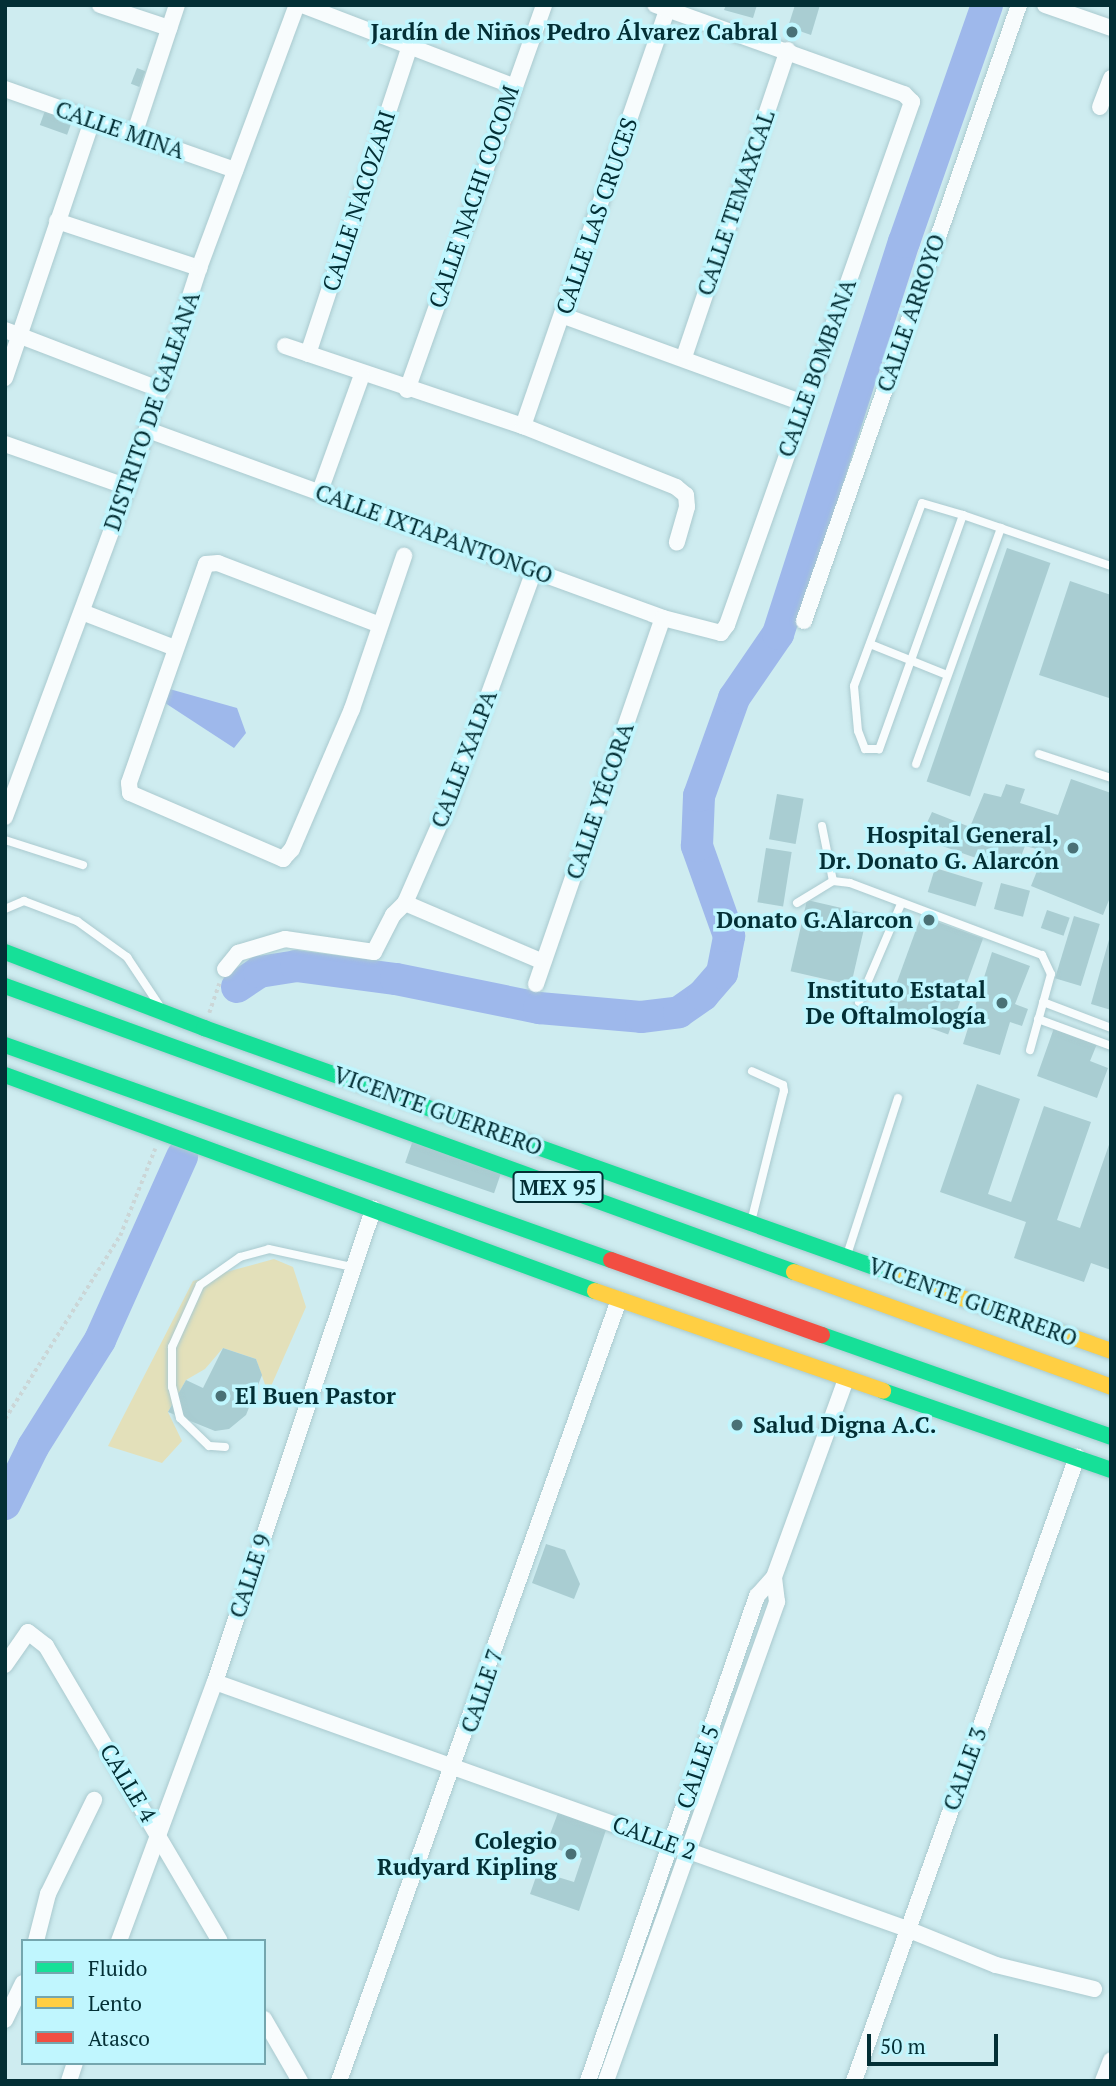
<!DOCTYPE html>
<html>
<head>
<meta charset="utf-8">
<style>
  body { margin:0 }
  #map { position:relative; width:1116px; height:2086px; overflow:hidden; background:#ceecf0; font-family:"PT Serif",serif }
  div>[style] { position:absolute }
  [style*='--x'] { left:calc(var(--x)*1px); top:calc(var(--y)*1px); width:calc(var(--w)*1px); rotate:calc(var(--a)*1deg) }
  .green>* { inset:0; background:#e3e0ba }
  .water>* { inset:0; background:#9eb8eb }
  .river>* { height:32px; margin:-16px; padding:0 16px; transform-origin:16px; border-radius:16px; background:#9eb8eb }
  .building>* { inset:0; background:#a9cdd2; transform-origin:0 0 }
  .path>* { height:3.5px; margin-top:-1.75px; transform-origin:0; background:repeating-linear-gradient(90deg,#cbd6d7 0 3.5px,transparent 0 7px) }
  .roads { filter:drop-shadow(0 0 2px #aacacf) drop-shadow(0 0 2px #aacacf) }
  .lane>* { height:8px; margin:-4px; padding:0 4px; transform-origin:4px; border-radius:4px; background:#f8fcfd }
  .street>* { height:16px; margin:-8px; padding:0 8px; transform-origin:8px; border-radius:8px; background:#f8fcfd }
  .fast>* { height:16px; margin:-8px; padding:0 8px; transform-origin:8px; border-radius:8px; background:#16e098 }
  .slow>* { height:16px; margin:-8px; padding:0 8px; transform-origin:8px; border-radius:8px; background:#ffcf43 }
  .jam>* { height:16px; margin:-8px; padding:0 8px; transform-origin:8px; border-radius:8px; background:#f24e42 }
  .dots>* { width:19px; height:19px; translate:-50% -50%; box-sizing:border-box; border:4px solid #c0f6fe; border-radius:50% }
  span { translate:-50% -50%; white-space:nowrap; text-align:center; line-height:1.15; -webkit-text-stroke:7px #c0f6fe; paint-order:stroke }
  .shield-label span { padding:2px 5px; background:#c0f6fe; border:2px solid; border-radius:5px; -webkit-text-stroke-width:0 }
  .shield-label { font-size:21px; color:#032f35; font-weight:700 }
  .poi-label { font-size:23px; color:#032f35; font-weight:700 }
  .right { translate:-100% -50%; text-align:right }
  .left { translate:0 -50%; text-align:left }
  .street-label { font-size:23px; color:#032f35 }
  .frame { position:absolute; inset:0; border:7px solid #032f35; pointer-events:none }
  .legend { position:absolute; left:21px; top:1939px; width:245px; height:126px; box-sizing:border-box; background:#c0f6fe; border:2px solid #74a6ae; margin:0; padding:9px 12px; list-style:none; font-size:21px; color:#032f35 }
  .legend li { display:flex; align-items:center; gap:14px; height:35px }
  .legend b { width:35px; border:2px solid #74a6ae }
  .scale { position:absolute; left:867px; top:2034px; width:131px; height:32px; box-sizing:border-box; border:4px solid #032f35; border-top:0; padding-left:9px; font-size:21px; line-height:24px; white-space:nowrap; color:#032f35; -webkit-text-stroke:5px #c0f6fe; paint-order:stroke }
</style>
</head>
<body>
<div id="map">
  <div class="green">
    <i style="clip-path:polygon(274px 1259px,293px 1267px,306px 1307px,268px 1393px,256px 1359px,223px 1348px,205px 1369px,186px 1380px,168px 1412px,182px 1441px,162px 1463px,108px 1446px,193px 1281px)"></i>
  </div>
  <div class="water">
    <i style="clip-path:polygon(166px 688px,237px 708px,246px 733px,234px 748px,159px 699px)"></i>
  </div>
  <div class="river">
    <i style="--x:237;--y:987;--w:27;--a:-34"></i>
    <i style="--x:259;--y:972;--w:37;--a:-9"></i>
    <i style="--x:296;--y:966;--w:101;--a:7.4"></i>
    <i style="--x:396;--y:979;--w:146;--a:11.5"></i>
    <i style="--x:539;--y:1008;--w:102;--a:5"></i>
    <i style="--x:641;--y:1017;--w:38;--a:-7"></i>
    <i style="--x:679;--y:1012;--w:29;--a:-35"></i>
    <i style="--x:703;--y:995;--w:29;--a:-49"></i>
    <i style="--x:722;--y:973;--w:38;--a:-79"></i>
    <i style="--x:729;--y:936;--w:96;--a:-109.6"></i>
    <i style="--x:697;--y:846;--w:50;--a:-87.7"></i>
    <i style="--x:699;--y:796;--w:104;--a:-70.3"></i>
    <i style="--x:734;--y:698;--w:78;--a:-55.5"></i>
    <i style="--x:778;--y:634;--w:412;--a:-72.2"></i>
    <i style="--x:904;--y:242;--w:251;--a:-70.7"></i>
    <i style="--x:5;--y:1504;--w:64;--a:-63.8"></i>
    <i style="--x:33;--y:1447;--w:126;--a:-57.9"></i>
    <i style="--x:100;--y:1340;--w:201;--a:-65.9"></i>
  </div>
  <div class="building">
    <i style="clip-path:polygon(726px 5px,757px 5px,753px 18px,724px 10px)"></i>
    <i style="clip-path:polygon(795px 5px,820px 5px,811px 35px,788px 27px)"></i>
    <i style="left:137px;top:68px;width:9px;height:17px;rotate:21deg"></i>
    <i style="left:46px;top:108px;width:29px;height:18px;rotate:20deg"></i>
    <i style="left:1007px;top:548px;width:46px;height:247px;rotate:19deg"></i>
    <i style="clip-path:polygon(1070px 581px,1111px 595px,1109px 698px,1039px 675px)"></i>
    <i style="clip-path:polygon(1071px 779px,1111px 793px,1111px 895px,1103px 915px,1031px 886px,1045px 851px,1025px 846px,1015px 872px,920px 838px,932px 812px,970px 827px,984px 793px,1001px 797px,1006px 784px,1025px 789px,1020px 803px,1058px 815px)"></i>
    <i style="left:777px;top:794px;width:27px;height:46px;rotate:10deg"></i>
    <i style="left:766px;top:848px;width:26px;height:55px;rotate:9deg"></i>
    <i style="left:935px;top:868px;width:50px;height:25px;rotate:17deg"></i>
    <i style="left:1001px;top:883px;width:30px;height:27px;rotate:15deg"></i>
    <i style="left:807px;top:900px;width:62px;height:73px;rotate:13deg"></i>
    <i style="left:1047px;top:910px;width:24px;height:19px;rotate:19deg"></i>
    <i style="left:921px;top:916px;width:66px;height:102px;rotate:20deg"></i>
    <i style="left:1074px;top:916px;width:27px;height:65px;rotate:17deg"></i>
    <i style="clip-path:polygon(1110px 936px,1111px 936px,1111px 1010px,1091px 1004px)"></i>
    <i style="clip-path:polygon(992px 952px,1030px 966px,1015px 1004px,1028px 1009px,1022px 1026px,1010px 1022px,1000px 1055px,963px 1044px)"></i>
    <i style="clip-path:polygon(1054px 1028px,1097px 1044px,1090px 1061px,1108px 1068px,1097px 1098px,1037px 1076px)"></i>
    <i style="clip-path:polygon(977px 1084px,1020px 1099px,988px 1194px,1011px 1202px,1044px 1106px,1091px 1122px,1057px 1220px,1080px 1228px,1111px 1139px,1111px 1270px,1091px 1263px,1084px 1282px,1014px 1258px,1026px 1222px,940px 1192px)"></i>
    <i style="left:413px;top:1140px;width:94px;height:24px;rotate:19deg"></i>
    <i style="clip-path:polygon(223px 1348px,256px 1359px,262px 1375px,246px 1415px,229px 1429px,215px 1431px,168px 1412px,186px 1380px,203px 1388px)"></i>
    <i style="clip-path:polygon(546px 1544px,565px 1550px,580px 1584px,574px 1599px,532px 1583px)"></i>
    <i style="clip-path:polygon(559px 1810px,607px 1827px,579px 1911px,530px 1894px,538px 1871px,574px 1882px,582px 1858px,546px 1845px)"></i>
  </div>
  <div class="path">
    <i style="--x:209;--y:1013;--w:31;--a:-71"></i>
    <i style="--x:5;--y:1419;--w:216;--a:-57.9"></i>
    <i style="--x:120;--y:1236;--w:94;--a:-68.1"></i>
  </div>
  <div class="roads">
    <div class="lane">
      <i style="--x:963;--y:515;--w:249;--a:109.7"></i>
      <i style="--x:879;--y:749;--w:14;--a:180"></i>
      <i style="--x:865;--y:749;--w:19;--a:-111"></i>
      <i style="--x:858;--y:731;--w:45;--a:-95.1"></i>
      <i style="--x:854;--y:686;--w:195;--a:-69.6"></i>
      <i style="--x:922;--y:503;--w:43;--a:16.3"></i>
      <i style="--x:963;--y:515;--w:157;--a:19"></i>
      <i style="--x:870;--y:644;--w:83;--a:21.9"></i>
      <i style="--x:1039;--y:754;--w:76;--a:18.4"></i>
      <i style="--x:916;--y:764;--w:251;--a:-70.2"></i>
      <i style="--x:822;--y:826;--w:56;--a:78.7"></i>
      <i style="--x:5;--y:840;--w:82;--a:17.8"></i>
      <i style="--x:797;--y:903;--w:42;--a:-31.4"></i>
      <i style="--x:833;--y:881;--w:17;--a:7"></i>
      <i style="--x:850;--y:883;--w:205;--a:20.6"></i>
      <i style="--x:1042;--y:955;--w:21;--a:65"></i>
      <i style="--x:1051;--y:974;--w:79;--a:105.4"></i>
      <i style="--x:5;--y:909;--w:21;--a:-23"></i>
      <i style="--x:24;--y:901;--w:57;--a:20.7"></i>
      <i style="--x:77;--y:921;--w:62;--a:35.8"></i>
      <i style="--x:127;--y:957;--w:58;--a:56.3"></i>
      <i style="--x:859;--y:1002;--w:107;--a:-66.8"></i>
      <i style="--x:1043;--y:1002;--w:73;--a:20.9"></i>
      <i style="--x:1038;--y:1019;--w:78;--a:20.3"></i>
      <i style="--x:751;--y:1222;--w:135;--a:-75.9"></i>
      <i style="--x:784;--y:1091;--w:6;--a:-99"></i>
      <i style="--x:783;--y:1085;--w:34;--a:-156"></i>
      <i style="--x:847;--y:1255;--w:165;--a:-72"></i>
      <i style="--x:225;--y:1447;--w:16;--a:-176"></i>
      <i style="--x:209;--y:1446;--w:40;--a:-136"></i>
      <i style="--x:180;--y:1418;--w:32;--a:-104"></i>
      <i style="--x:172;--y:1387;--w:40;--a:-90"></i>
      <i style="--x:172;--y:1347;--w:68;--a:-65.7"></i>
      <i style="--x:200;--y:1285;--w:49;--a:-35"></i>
      <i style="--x:240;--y:1257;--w:30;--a:-15"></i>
      <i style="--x:269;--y:1249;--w:85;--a:12.2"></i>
    </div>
    <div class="street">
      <i style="--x:100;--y:5;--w:73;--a:18.4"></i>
      <i style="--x:302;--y:5;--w:226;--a:21"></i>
      <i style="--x:1045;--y:5;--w:70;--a:19.2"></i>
      <i style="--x:5;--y:89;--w:244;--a:19.4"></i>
      <i style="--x:1100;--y:107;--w:31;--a:-69"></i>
      <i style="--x:134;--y:135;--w:137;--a:-71.7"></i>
      <i style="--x:57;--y:221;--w:150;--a:18.3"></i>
      <i style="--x:564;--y:316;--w:254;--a:20"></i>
      <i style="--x:5;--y:330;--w:167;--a:21"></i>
      <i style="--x:285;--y:346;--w:251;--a:18.6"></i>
      <i style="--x:523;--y:426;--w:165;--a:21.7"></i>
      <i style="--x:676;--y:487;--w:13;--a:39"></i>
      <i style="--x:686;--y:495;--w:12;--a:85"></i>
      <i style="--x:687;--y:507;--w:37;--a:106"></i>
      <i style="--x:308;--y:354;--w:321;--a:-71.7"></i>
      <i style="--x:684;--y:357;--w:324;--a:-71.3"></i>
      <i style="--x:5;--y:378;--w:271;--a:-71.3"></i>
      <i style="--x:407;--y:390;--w:409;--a:-70.4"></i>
      <i style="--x:523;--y:426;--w:446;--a:-70.9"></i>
      <i style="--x:148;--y:430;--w:548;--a:20.05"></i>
      <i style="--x:663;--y:618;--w:60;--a:14.5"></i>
      <i style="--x:721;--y:633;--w:10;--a:-53"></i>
      <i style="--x:727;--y:625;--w:555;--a:-70.52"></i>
      <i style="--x:912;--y:102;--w:11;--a:-135"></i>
      <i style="--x:904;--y:94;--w:264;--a:-160.3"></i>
      <i style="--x:5;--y:444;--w:130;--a:19.3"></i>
      <i style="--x:320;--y:491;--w:123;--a:-70.1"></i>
      <i style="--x:82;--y:612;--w:100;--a:21.2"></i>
      <i style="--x:804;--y:621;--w:652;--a:-70.76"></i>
      <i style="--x:380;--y:625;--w:173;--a:-159.1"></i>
      <i style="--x:218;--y:563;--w:12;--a:175"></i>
      <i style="--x:206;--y:564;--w:232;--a:109.4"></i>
      <i style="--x:129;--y:783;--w:10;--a:84"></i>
      <i style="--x:130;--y:793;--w:167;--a:23.3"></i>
      <i style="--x:283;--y:859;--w:13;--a:-48"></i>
      <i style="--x:292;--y:849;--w:152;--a:-66.8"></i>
      <i style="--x:352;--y:709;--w:162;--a:-71.2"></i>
      <i style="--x:5;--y:817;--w:352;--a:-69.6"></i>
      <i style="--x:128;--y:487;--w:230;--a:-72"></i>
      <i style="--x:199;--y:268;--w:281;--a:-69.6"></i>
      <i style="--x:405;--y:903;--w:150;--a:23.1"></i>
      <i style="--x:225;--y:969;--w:21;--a:-51"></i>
      <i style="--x:238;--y:953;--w:49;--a:-16.6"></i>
      <i style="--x:285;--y:939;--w:90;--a:8.3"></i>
      <i style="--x:374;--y:952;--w:42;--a:-62.8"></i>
      <i style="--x:393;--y:915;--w:17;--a:-45"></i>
      <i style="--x:405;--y:903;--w:109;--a:-66.3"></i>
      <i style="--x:449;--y:803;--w:247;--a:-69.9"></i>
      <i style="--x:536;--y:984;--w:387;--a:-70.9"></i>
      <i style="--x:5;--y:1665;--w:40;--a:-55.1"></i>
      <i style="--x:28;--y:1632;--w:23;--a:38"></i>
      <i style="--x:46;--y:1646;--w:342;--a:59.5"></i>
      <i style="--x:215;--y:1682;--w:735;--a:19.64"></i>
      <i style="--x:907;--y:1929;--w:96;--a:22"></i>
      <i style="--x:996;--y:1965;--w:101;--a:13.8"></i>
      <i style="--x:36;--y:1941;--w:49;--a:-75.7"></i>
      <i style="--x:48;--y:1894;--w:105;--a:-63.9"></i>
      <i style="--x:119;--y:1941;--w:276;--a:-69.7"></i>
      <i style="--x:215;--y:1682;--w:499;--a:-71.5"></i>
      <i style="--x:264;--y:2019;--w:72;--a:59.9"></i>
      <i style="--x:5;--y:2020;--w:41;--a:-64.1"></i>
      <i style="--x:69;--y:2081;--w:19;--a:-72"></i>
      <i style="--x:339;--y:2081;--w:830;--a:-70.28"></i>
      <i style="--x:588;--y:2081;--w:514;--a:-70.79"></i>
      <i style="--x:757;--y:1596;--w:25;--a:-48"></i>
      <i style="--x:774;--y:1577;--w:211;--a:-70"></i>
      <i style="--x:606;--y:2081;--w:509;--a:-70.35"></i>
      <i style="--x:777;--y:1602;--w:25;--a:-97"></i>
      <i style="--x:854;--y:2081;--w:663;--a:-70.33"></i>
      <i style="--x:1103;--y:2081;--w:22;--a:-69"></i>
    </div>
    <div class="fast">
      <i style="--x:5;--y:952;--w:213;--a:20.9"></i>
      <i style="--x:204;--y:1028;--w:729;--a:19.63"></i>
      <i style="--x:5;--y:986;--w:839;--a:19.92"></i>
      <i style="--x:5;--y:1045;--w:643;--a:19.53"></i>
      <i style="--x:5;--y:1075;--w:628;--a:20.11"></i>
      <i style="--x:822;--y:1335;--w:306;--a:19.4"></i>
      <i style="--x:883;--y:1391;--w:241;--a:19.1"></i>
    </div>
    <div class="slow">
      <i style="--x:794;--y:1272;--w:337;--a:19.9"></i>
      <i style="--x:891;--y:1273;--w:233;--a:19.5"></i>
      <i style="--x:595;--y:1291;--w:305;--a:19.1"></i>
    </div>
    <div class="jam">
      <i style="--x:611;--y:1260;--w:224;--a:19.6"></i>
    </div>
  </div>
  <div class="dots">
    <i style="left:792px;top:32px;background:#4a7176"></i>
    <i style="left:1073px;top:848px;background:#4a7176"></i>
    <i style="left:929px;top:920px;background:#4a7176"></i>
    <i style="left:1002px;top:1003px;background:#4a7176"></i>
    <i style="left:221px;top:1396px;background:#4a7176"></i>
    <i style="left:737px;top:1425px;background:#4a7176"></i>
    <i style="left:571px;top:1854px;background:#4a7176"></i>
  </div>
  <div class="shield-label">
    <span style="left:558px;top:1187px">MEX 95</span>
  </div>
  <div class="poi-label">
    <span class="right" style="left:778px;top:32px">Jardín de Niños Pedro Álvarez Cabral</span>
    <span class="right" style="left:1059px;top:848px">Hospital General,<br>Dr. Donato G. Alarcón</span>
    <span class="right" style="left:913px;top:920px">Donato G.Alarcon</span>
    <span class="right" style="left:986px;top:1003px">Instituto Estatal<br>De Oftalmología</span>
    <span class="left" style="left:235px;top:1396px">El Buen Pastor</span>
    <span class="left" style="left:753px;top:1425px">Salud Digna A.C.</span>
    <span class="right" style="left:557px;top:1854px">Colegio<br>Rudyard Kipling</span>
  </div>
  <div class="street-label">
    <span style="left:120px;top:130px;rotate:19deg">CALLE MINA</span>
    <span style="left:474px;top:197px;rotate:-71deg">CALLE NACHI COCOM</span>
    <span style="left:359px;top:201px;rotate:-72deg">CALLE NACOZARI</span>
    <span style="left:736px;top:203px;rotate:-71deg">CALLE TEMAXCAL</span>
    <span style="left:597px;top:216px;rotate:-71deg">CALLE LAS CRUCES</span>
    <span style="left:911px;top:313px;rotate:-71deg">CALLE ARROYO</span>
    <span style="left:817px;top:368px;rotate:-70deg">CALLE BOMBANA</span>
    <span style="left:152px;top:411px;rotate:-71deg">DISTRITO DE GALEANA</span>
    <span style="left:434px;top:534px;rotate:20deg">CALLE IXTAPANTONGO</span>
    <span style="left:464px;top:759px;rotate:-69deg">CALLE XALPA</span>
    <span style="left:600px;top:801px;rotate:-71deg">CALLE YÉCORA</span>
    <span style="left:438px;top:1111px;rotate:20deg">VICENTE GUERRERO</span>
    <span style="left:973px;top:1302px;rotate:20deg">VICENTE GUERRERO</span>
    <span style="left:250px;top:1576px;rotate:-72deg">CALLE 9</span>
    <span style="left:482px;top:1691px;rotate:-71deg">CALLE 7</span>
    <span style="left:698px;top:1767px;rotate:-71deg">CALLE 5</span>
    <span style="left:965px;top:1769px;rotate:-70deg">CALLE 3</span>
    <span style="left:128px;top:1783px;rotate:59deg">CALLE 4</span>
    <span style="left:654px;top:1838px;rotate:20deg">CALLE 2</span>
  </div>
  <div class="frame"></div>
  <ul class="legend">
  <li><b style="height:9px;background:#16e098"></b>Fluido</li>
  <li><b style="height:9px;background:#ffcf43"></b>Lento</li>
  <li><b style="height:9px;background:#f24e42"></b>Atasco</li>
  </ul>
  <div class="scale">50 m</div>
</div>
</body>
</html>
